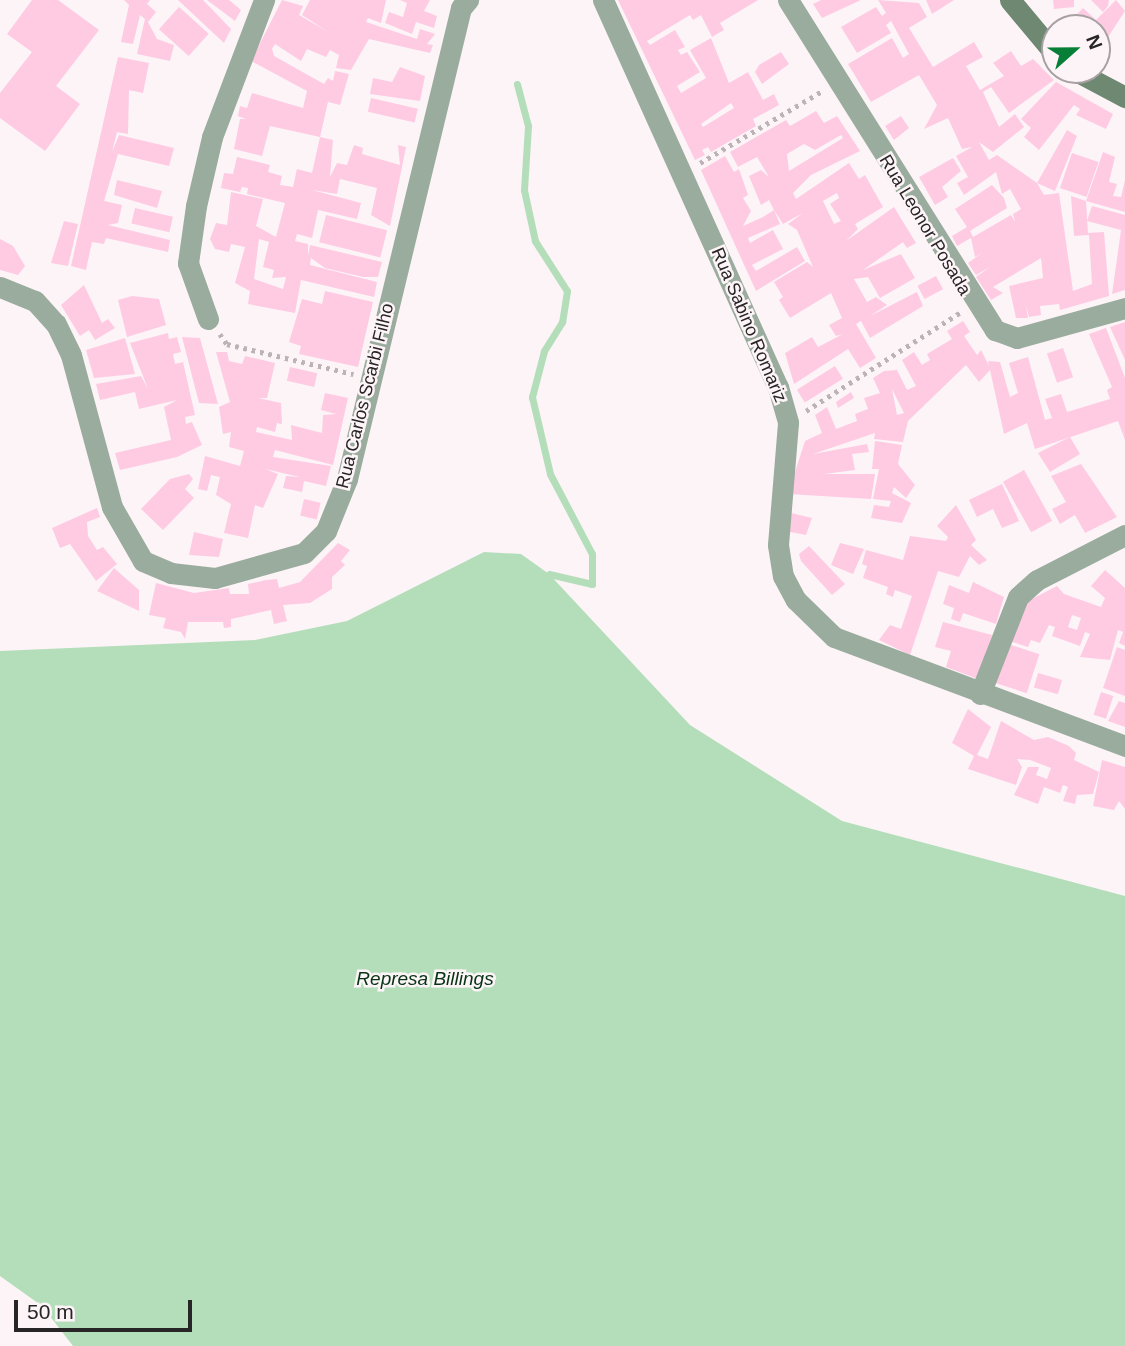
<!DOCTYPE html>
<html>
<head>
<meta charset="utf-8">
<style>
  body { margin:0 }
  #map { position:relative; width:1125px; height:1346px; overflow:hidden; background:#fdf4f8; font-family:Helvetica,sans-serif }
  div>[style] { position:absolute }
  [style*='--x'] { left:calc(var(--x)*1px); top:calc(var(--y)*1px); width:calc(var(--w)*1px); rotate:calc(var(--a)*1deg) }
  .water>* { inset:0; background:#b4deba }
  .stream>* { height:7px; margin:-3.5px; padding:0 3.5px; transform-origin:3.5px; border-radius:3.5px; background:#b4deba }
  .building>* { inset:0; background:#fecbe3; transform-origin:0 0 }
  .path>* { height:4.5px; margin-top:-2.25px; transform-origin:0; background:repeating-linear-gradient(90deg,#bbb4b7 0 3.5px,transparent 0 8.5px) }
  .street>* { height:21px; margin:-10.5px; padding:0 10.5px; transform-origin:10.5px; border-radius:10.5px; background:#9aac9d }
  .secondary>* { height:21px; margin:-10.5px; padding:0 10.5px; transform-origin:10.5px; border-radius:10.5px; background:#6e8872 }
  span { translate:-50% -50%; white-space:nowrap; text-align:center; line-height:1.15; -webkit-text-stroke:5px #fdf4f8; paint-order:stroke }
  .street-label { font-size:18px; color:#282526 }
  .water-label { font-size:19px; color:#043413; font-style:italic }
  .north { position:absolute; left:1041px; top:14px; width:70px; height:70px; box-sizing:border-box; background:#fdf4f8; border:2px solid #a8a1a4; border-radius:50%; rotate:69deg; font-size:19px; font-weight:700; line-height:28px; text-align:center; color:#282526 }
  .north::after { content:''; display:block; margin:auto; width:24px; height:32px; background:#077f36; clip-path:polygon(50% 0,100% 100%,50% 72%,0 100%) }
  .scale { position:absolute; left:14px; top:1300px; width:178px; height:32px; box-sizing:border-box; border:4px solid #282526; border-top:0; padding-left:9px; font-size:21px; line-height:24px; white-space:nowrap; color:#282526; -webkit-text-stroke:5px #fdf4f8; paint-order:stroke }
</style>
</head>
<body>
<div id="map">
  <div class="water">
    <i style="clip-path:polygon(484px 552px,521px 554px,549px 574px,690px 725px,842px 821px,1125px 896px,1125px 1346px,73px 1346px,42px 1306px,0 1276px,0 651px,255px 640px,347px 621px)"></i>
  </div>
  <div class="stream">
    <i style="--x:517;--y:84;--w:43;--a:75.3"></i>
    <i style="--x:528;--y:126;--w:64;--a:93.6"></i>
    <i style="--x:524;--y:190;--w:52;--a:77.8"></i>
    <i style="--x:535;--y:241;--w:59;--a:57.4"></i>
    <i style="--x:567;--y:291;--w:31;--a:99"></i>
    <i style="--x:562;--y:322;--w:34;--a:122"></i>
    <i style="--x:544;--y:351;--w:48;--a:104.6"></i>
    <i style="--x:532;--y:397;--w:79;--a:76.8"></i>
    <i style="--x:550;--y:474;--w:90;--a:62.3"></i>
    <i style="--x:592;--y:554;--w:30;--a:90"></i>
    <i style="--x:592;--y:584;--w:44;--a:-166.9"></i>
  </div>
  <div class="building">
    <i style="clip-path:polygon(32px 0,58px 0,99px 30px,56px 86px,80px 104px,45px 151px,0 118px,0 93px,32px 52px,7px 34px)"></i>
    <i style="clip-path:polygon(124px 0,150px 0,147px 4px,156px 12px,148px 22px,157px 39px,174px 45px,170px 61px,137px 54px,145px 19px,140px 15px,133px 44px,121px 42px,129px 5px)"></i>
    <i style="clip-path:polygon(178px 0,203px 0,231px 29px,224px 43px)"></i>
    <i style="clip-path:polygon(207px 0,229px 0,241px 10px,235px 21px)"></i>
    <i style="clip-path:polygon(evenodd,282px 0,303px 6px,299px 15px,328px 32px,302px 15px,310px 0,386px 0,381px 23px,368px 18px,366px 22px,417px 39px,420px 29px,435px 34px,427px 44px,433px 45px,430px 53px,369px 39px,351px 70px,336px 68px,339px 55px,330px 50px,326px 57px,307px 49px,301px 61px,275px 44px,272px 49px,274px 56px,324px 84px,328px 78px,333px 81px,335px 71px,349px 74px,340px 105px,328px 102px,320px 137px,333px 140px,330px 177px,337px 163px,347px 165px,354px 145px,363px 148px,362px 154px,400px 165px,398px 145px,406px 147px,390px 226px,371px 215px,377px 188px,340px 179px,337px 194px,312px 190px,361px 203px,357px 219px,318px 210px,312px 238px,297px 234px,295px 241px,308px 244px,308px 256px,310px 245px,382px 262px,378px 277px,363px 277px,325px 268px,311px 258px,310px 265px,377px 282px,374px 297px,301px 280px,295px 313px,248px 304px,250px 291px,235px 283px,245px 247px,231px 244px,229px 252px,215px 249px,210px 239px,216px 223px,227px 225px,231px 192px,263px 199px,256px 226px,276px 237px,285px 203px,247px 194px,248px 188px,242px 187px,240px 192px,221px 188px,224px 173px,233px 174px,237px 157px,270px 165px,268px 172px,282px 176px,280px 185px,287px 186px,293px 187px,297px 169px,312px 173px,320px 137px,270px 126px,262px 156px,234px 149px,240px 119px,246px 119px,238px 116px,240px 106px,247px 108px,252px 93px,303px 108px,307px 91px,251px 61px,282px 0,259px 239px,269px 242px,263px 267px,274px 270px,272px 278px,286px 277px,283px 289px,254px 279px,259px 239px)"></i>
    <i style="clip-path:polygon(400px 0,430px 0,424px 11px,437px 16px,434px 28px,416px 22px,412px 34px,385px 23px,389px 12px,403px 17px,407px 3px)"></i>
    <i style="clip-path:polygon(evenodd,618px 0,758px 0,720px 23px,724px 30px,712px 37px,701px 15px,693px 20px,690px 15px,647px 41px,650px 45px,675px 30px,685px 47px,678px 50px,681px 55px,687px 52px,700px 72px,677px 86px,681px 93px,706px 78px,690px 50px,711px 38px,729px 83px,748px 72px,763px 100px,774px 94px,779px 105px,753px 119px,756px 126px,711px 152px,708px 147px,702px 150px,705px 155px,695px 160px,618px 0,731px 103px,734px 108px,703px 127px,701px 124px,731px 103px)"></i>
    <i style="clip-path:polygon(821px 0,861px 0,822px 18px,813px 4px)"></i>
    <i style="clip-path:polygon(878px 0,919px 3px,927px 17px,909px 28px,933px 67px,974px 42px,983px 57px,966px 66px,980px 90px,1004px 76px,993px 63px,1011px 51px,1021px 66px,1033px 59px,1054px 80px,1009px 113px,991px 87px,983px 92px,999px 127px,1015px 114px,1024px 127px,993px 152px,979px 142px,989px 160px,997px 155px,1037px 183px,1067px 130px,1077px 136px,1055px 191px,1037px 183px,1044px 195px,1059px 193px,1073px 291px,1092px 284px,1089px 235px,1074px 236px,1071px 196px,1086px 201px,1103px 152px,1115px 157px,1109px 182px,1117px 184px,1113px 196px,1121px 197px,1125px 180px,1125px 212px,1086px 201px,1088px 233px,1104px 232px,1109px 296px,1060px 310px,1059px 304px,1040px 306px,1041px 315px,1029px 317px,1026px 305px,1028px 318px,1016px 318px,1009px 286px,1043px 278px,1041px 258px,993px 287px,1003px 293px,991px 300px,976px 277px,990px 267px,976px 275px,968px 263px,983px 252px,975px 257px,971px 238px,957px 246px,952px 236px,967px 227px,955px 209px,992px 185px,1004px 198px,1007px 208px,970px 231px,973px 237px,1011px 215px,1015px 222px,1013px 214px,1021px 209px,1010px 189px,1002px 194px,996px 172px,964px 195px,957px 183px,968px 177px,956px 156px,972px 147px,962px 149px,948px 118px,924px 129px,937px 105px,919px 75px,871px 102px,848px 64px,892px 38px,903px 58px,909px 54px,891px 21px,886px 25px,891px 33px,857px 53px,841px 27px,876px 7px,882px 16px,886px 13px)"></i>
    <i style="clip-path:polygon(926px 0,954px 0,932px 14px)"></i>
    <i style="clip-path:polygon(1053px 0,1074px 0,1074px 7px,1054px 9px)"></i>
    <i style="clip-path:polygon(1091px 0,1109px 0,1108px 6px,1103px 12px)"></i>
    <i style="clip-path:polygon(1116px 0,1125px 11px,1097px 54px,1097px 28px,1064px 28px,1083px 8px,1096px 20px)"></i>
    <i style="left:179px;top:7px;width:40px;height:30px;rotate:42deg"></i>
    <i style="clip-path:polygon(781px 52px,789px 64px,762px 84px,755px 72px,759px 65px)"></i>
    <i style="clip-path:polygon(118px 57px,149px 63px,143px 93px,129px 90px,128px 134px,117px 132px,112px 152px,119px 135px,174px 148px,169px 166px,118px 154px,104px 201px,122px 205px,118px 223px,108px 225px,170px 240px,168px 252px,106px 238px,104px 244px,92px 242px,86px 270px,71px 266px)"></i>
    <i style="clip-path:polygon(400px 67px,425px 76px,420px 101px,370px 94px,373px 78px,392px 82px)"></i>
    <i style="clip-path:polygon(1056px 82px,1113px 114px,1106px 129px,1076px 115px,1080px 109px,1074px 105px,1039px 150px,1024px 137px,1031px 128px,1021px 119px)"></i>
    <i style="left:371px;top:98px;width:48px;height:14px;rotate:13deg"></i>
    <i style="clip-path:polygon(evenodd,816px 111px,824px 123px,837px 116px,860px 151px,811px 175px,793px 193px,796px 199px,849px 163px,859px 179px,865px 175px,883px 207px,855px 224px,858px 229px,846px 241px,894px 207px,916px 243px,907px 248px,903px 242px,863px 270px,901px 254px,915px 278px,880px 298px,868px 277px,854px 279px,867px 302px,876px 297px,887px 305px,870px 316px,917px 292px,923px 306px,870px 338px,861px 321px,856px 324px,876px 358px,860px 368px,848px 349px,794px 384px,785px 353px,812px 337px,818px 347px,843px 334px,836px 336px,829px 325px,842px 318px,831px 293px,790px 318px,779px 300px,783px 297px,774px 282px,807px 262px,813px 267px,797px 230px,788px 224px,803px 213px,783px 224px,774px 210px,780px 224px,748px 238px,750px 243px,773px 230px,783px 249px,752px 265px,756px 271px,797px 247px,805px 261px,756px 291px,701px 170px,725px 156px,734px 172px,739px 169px,748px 195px,743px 198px,751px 211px,743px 226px,763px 217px,774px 210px,769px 200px,761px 205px,749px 176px,761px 170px,769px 177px,757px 157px,738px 167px,730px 152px,786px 120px,790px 126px,816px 111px,841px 135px,843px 138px,789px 171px,787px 154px,804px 144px,815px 150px,841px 135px,816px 111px,837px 193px,839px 198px,830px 204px,841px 221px,834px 224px,823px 201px,837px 193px)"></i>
    <i style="clip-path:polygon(901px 116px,909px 128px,894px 140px,885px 126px)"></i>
    <i style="left:1072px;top:153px;width:28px;height:37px;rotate:19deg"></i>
    <i style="clip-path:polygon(953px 158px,961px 171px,942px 187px,948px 197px,935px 205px,919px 177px)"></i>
    <i style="clip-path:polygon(117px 180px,162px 191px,157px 208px,114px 195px)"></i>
    <i style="clip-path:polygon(1092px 206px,1125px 215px,1125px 290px,1112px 294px,1121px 230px,1087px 221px)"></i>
    <i style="left:135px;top:208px;width:39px;height:16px;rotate:13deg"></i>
    <i style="left:326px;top:215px;width:63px;height:28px;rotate:14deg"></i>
    <i style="clip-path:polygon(64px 221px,78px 224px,68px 266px,51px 263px)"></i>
    <i style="clip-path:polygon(0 239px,13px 246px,25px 266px,18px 275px,0 270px)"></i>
    <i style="left:936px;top:276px;width:15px;height:21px;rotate:62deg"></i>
    <i style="clip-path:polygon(84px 285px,102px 323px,108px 319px,115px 328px,95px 340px,89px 330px,80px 336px,61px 305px)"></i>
    <i style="clip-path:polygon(325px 291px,373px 302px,358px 367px,299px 354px,301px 346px,289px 342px,302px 299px,322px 304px)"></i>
    <i style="clip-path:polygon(132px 296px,159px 299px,166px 325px,127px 337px,118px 300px)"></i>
    <i style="clip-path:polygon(evenodd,963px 321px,970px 332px,964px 336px,977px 355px,981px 350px,989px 366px,988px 361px,1000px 362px,1010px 397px,1018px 393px,1009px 363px,1028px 357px,1045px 420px,1052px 418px,1045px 399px,1061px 394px,1067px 412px,1110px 399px,1107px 390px,1112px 387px,1089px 334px,1106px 328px,1125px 378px,1125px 440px,1118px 421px,1035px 449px,1027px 423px,1004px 434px,990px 370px,979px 382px,966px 365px,908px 421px,903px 442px,874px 439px,875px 433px,813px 454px,867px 444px,869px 452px,852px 454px,855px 470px,824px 474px,875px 474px,871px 499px,788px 494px,805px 441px,822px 433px,815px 415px,827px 407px,836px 429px,857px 421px,855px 414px,868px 409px,864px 398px,880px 393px,873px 378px,884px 371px,897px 370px,907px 390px,916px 386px,902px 360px,914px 352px,922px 365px,930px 360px,927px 354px,952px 339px,947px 331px,963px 321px,892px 389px,904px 413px,897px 415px,892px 389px)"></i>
    <i style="clip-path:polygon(1125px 322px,1125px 360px,1110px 327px)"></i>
    <i style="clip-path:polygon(168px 333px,169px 339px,177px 337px,181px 352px,173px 354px,175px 364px,183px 362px,195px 415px,185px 417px,186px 424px,192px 422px,202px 445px,177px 457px,120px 470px,115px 453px,171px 440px,164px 407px,177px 400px,139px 409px,135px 392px,100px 400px,96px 384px,141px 376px,148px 389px,130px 343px)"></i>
    <i style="clip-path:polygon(182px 337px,200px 338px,218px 404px,199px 403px)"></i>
    <i style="clip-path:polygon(125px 338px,135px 374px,94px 378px,86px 350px)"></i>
    <i style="left:1063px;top:348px;width:31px;height:17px;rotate:71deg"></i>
    <i style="clip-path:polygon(216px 352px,227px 352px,229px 361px,242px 364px,245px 356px,275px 363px,267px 398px,258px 398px,281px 403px,282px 424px,277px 423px,275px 432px,257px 427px,256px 432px,292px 440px,291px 425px,322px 433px,323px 415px,336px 414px,321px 410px,325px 393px,348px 398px,333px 465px,275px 450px,273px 457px,331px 466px,326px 486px,304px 481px,302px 492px,283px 488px,286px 476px,300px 477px,265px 469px,278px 474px,263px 508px,255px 505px,248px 538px,224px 533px,231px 504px,216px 495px,220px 477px,211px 475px,207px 491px,198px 489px,205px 456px,240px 466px,244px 451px,229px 447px,231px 432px,223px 434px,219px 407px,230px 402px)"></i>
    <i style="left:835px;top:366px;width:15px;height:45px;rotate:58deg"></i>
    <i style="left:290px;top:367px;width:28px;height:14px;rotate:13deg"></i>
    <i style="clip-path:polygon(851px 392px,854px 398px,838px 408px,836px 402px)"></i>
    <i style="clip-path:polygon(1070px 437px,1080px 454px,1050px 472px,1038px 453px)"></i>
    <i style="clip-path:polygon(875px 441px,902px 445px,898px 464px,915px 485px,906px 498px,894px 487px,892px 493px,911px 503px,902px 523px,871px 518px,874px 505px,889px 507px,891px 501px,873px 499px,879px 469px,872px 469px)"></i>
    <i style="clip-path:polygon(1081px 464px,1117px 517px,1085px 533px,1075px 515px,1060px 524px,1052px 509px,1066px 502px,1051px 476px)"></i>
    <i style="left:1024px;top:470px;width:58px;height:24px;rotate:61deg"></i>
    <i style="clip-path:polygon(189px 474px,193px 479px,185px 489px,194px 498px,163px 530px,141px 509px,170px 479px)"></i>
    <i style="clip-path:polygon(1002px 484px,1019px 521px,1002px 528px,993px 509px,977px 517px,969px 500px)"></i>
    <i style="left:304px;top:499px;width:17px;height:17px;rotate:13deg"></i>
    <i style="clip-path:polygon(956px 505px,976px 540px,971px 545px,987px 560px,979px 565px,970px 556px,959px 577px,938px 571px,910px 655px,879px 640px,890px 625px,901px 629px,912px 596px,895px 590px,893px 597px,886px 594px,888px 587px,863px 578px,867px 566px,862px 564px,866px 550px,903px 560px,910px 536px,946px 541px,948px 537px,937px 526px)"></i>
    <i style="clip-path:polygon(97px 508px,100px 517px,87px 522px,88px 536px,97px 550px,103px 547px,117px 564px,96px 581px,70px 544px,60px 548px,52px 528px)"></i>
    <i style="clip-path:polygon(787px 512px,812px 518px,806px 535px,785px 531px)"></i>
    <i style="clip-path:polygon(194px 532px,223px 539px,219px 557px,189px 555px)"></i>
    <i style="clip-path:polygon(338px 543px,350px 550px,341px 561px,345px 565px,332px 577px,332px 589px,310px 603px,283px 605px,287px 621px,274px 624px,271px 610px,231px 619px,231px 627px,224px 628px,223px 622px,188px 622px,185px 639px,181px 632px,163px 628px,166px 618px,149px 615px,156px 583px,194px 593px,229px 588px,230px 594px,249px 594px,248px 584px,266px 580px,277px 579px,279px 588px,300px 582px)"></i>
    <i style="clip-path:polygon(840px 543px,864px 549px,853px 574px,831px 565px)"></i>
    <i style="clip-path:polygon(809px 546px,845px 584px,832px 595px,801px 561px,799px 554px)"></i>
    <i style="clip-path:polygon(114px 568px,139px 590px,139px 611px,97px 591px)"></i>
    <i style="clip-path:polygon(evenodd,1105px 570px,1125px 588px,1125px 646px,1119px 643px,1123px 632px,1118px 630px,1110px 660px,1080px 657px,1090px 634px,1085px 632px,1080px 646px,1052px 636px,1055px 627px,1049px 625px,1040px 643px,1031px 640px,1028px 647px,1006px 640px,1020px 597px,1030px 600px,1057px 586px,1064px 594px,1101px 607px,1105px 598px,1091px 586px,1105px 570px,1072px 615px,1081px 618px,1077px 630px,1068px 627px,1072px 615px)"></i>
    <i style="clip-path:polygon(973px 582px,1004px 597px,996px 624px,963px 613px,960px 622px,951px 619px,954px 608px,943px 604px,949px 585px,969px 593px)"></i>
    <i style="clip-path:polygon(943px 622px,992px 635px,978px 679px,946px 667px,951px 651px,935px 647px)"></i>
    <i style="left:1008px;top:644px;width:33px;height:41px;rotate:18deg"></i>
    <i style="clip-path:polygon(1117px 647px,1125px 650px,1125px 696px,1103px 688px)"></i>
    <i style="left:1038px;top:673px;width:25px;height:15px;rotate:16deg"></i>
    <i style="left:1101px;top:692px;width:13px;height:24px;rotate:18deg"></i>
    <i style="clip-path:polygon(1119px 701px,1125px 703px,1125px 727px,1108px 721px)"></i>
    <i style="clip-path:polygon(968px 709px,991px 727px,977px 755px,988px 759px,1001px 721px,1034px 740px,1048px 737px,1069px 746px,1076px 753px,1074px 760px,1099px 772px,1093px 794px,1077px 795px,1075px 804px,1063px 801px,1068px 787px,1063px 785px,1060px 793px,1044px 787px,1038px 804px,1014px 795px,1028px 767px,1039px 767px,1036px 775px,1047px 779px,1051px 768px,1030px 760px,1017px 759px,1022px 767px,1016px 785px,968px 769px,974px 756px,952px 743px)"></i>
    <i style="clip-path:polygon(1102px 760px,1125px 767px,1125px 809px,1119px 801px,1114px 810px,1093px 806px)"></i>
  </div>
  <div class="path">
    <i style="--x:700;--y:163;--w:142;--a:-30.5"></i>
    <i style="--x:220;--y:334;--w:12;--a:55"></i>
    <i style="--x:227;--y:344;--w:130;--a:13.4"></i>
    <i style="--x:806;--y:411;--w:184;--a:-32.6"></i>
  </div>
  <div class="street">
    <i style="--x:603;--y:0;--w:425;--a:65.7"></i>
    <i style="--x:778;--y:387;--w:37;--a:74"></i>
    <i style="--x:788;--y:423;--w:122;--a:94.7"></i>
    <i style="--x:778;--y:545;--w:31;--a:81"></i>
    <i style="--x:783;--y:576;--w:27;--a:62"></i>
    <i style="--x:796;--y:600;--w:53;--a:44.2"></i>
    <i style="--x:834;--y:637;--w:311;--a:20.5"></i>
    <i style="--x:788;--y:0;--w:390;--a:57.9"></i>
    <i style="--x:995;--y:330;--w:23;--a:20"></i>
    <i style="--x:1017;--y:338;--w:112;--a:-15.5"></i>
    <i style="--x:0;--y:287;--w:38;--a:22"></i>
    <i style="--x:35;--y:301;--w:31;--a:48"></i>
    <i style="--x:56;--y:324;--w:34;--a:64"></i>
    <i style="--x:71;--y:355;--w:157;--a:74.9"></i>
    <i style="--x:112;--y:507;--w:62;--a:60.1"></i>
    <i style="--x:143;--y:561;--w:30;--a:23"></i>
    <i style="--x:171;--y:573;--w:44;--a:6.5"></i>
    <i style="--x:215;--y:578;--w:92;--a:-15.7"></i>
    <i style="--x:304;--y:553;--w:31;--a:-45"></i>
    <i style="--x:326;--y:531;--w:56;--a:-68"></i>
    <i style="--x:347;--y:479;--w:485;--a:-76.4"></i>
    <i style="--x:461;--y:8;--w:11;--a:-49"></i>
    <i style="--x:208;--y:319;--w:59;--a:-109.7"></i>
    <i style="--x:188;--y:263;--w:58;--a:-82"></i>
    <i style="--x:196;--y:206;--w:71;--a:-76.9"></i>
    <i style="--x:212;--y:137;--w:147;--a:-69.2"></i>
    <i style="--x:980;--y:694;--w:104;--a:-68.6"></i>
    <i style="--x:1018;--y:597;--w:25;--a:-42"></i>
    <i style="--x:1037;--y:580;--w:99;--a:-27.1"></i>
  </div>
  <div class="secondary">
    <i style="--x:1010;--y:0;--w:70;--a:50.2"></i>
    <i style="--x:1074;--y:70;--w:58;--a:27.9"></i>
  </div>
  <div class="street-label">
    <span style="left:925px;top:225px;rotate:59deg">Rua Leonor Posada</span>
    <span style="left:749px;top:325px;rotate:67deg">Rua Sabino Romariz</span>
    <span style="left:365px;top:396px;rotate:-76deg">Rua Carlos Scarbi Filho</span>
  </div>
  <div class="water-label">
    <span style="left:425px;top:979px">Represa Billings</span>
  </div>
  <div class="north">N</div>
  <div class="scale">50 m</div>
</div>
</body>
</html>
